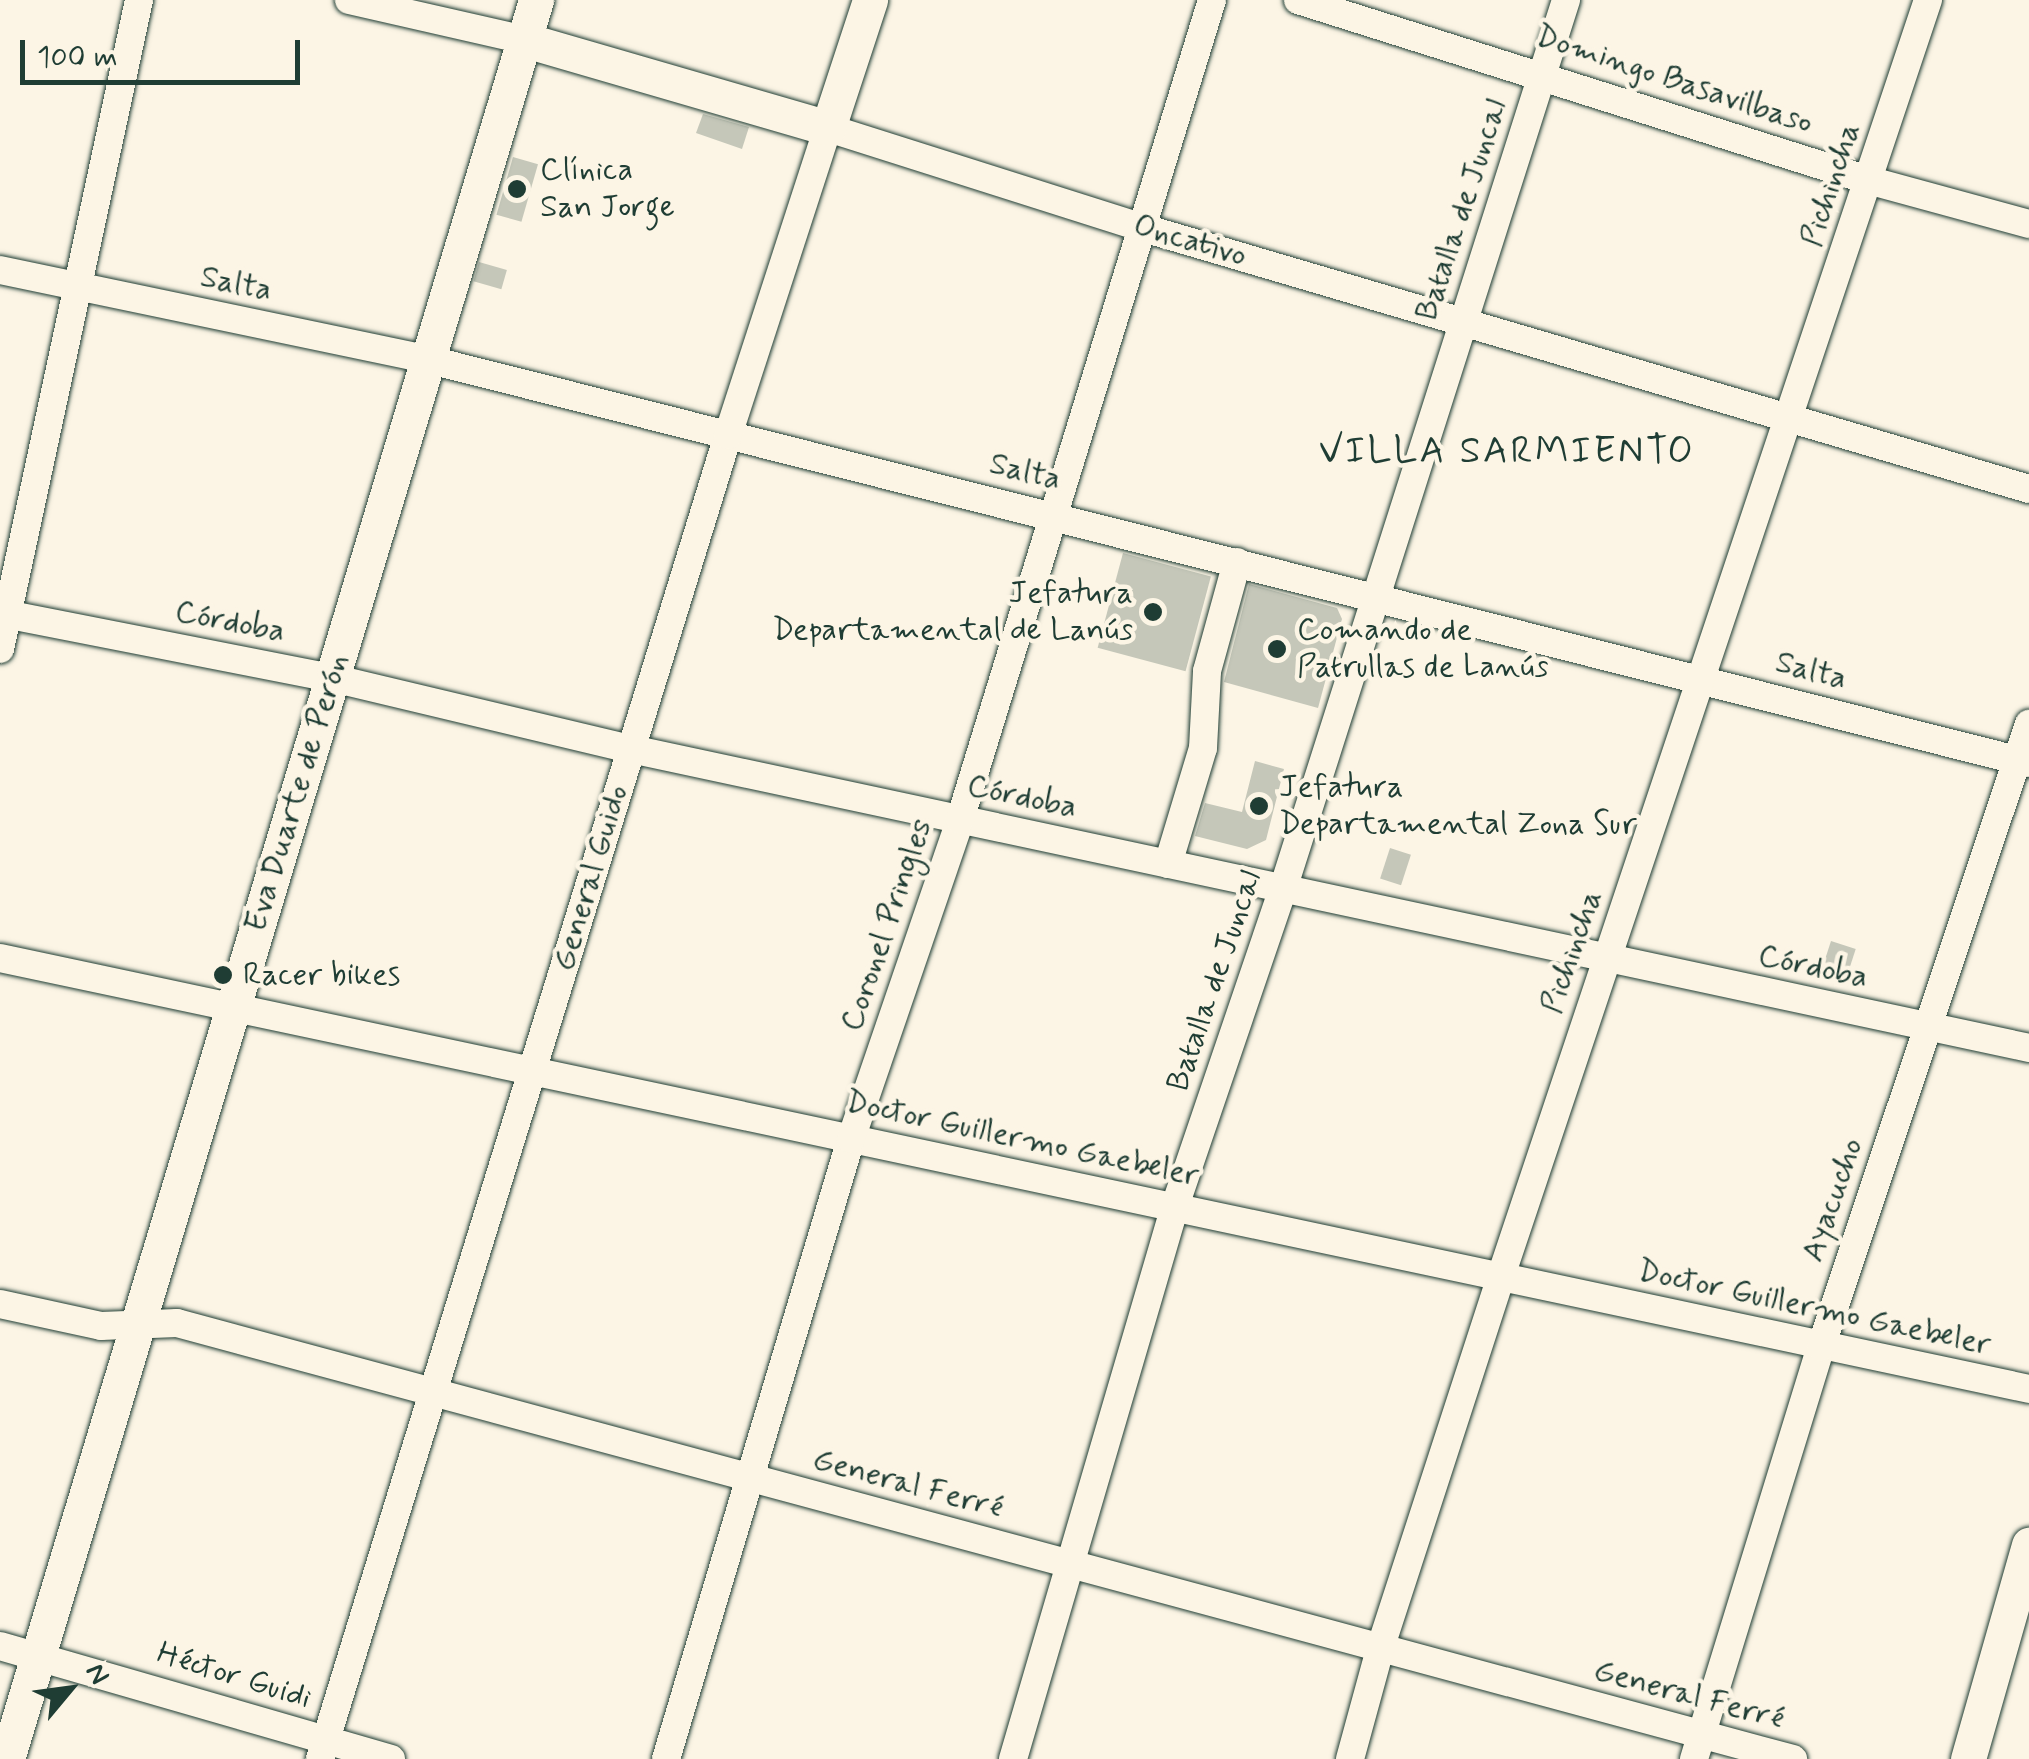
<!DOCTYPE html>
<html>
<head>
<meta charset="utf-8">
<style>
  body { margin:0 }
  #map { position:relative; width:2029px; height:1759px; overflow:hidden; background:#fcf5e5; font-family:Mynerve,sans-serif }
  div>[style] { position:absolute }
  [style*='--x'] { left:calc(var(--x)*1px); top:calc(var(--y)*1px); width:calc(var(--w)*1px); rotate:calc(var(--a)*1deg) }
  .building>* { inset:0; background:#c5c7b9; transform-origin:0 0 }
  .roads { filter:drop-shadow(0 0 2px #1f3d34) drop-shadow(0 0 2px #1f3d34) }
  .minor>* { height:28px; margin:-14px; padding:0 14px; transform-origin:14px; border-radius:14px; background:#fcf5e5 }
  .major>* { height:35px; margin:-17.5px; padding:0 17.5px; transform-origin:17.5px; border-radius:17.5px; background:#fcf5e5 }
  .dots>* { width:28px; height:28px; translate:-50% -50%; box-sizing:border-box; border:5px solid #fcf5e5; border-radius:50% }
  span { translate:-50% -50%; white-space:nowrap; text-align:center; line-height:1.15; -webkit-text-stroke:9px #fcf5e5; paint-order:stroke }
  .street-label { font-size:32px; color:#1f3d34 }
  .poi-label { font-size:32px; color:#1f3d34 }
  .left { translate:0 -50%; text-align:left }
  .right { translate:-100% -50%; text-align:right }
  .quarter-label { font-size:38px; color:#1f3d34; letter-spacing:2.5px }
  .north { position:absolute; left:20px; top:1639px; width:100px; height:100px; -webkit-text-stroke:8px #fcf5e5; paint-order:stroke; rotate:61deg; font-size:28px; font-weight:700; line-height:40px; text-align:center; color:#1f3d34 }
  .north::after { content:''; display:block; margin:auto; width:35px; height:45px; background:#1f3d34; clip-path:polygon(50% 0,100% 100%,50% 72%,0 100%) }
  .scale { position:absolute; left:20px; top:40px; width:280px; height:45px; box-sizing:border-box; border:5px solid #1f3d34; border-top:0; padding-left:12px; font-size:30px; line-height:35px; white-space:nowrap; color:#1f3d34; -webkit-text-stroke:8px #fcf5e5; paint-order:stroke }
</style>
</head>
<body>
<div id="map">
  <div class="building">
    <i style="clip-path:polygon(703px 114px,749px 127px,742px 149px,696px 133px)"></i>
    <i style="left:513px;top:157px;width:26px;height:60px;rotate:16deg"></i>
    <i style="left:479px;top:262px;width:29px;height:20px;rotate:16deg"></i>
    <i style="left:1123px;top:553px;width:91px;height:98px;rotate:15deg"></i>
    <i style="clip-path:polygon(1249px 584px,1337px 608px,1342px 619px,1318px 708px,1224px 682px)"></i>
    <i style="clip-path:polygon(1255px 761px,1284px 769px,1266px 840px,1247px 849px,1195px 836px,1205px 803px,1242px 812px)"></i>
    <i style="left:1390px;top:848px;width:22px;height:32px;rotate:18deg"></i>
    <i style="left:1831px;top:941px;width:26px;height:32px;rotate:18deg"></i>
  </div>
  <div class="roads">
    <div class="minor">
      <i style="--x:349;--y:0;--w:180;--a:12.8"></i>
      <i style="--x:1298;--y:0;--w:601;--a:17.53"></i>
      <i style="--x:1871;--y:181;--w:164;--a:15.2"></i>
      <i style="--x:0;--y:270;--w:439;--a:11.8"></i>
      <i style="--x:430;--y:360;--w:1649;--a:14.15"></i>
      <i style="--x:0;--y:613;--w:338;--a:11.1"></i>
      <i style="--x:332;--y:678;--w:307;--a:13.4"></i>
      <i style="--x:631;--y:749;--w:1430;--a:12.07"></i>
      <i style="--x:0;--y:649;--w:664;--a:-77.91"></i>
      <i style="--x:1168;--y:864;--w:121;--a:-73.2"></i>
      <i style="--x:1203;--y:748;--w:77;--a:-87"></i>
      <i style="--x:1207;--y:671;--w:113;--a:-74.6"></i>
      <i style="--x:0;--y:958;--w:2074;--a:11.99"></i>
      <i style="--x:0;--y:1304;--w:103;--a:12.3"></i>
      <i style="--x:101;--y:1326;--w:76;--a:-2.3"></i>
      <i style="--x:177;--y:1323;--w:1674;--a:15.1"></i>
      <i style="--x:0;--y:1646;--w:407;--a:16.1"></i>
      <i style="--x:320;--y:1759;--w:1385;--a:-72.87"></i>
      <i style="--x:728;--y:435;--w:323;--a:-72"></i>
      <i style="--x:828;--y:128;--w:327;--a:17.6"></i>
      <i style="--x:1140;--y:227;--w:927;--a:16.42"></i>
      <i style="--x:666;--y:1759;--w:647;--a:-73.39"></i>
      <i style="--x:851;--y:1139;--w:337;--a:-71.1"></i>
      <i style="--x:960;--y:820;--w:858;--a:-72.92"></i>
      <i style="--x:1013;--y:1759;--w:576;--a:-73.67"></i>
      <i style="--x:1175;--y:1206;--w:335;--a:-71.2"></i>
      <i style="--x:1283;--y:889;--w:933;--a:-72.34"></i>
      <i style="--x:1350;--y:1759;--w:114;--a:-74.7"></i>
      <i style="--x:1380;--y:1649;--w:389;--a:-72"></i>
      <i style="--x:1500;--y:1279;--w:1349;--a:-71.5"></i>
      <i style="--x:1694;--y:1759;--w:431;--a:-72.9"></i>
      <i style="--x:1821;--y:1347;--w:657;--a:-71.54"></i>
    </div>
    <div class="major">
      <i style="--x:525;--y:40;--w:316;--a:16.2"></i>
      <i style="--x:828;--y:128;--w:135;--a:-71.8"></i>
      <i style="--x:7;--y:1759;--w:1837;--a:-73.26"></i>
      <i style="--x:1968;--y:1759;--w:223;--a:-74.1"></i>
    </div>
  </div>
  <div class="dots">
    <i style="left:517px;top:189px;background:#1f3d34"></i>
    <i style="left:1153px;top:612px;background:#1f3d34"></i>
    <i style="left:1277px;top:649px;background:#1f3d34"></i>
    <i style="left:1259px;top:806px;background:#1f3d34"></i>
    <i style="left:223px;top:975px;background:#1f3d34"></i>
  </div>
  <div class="street-label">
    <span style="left:1674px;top:80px;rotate:18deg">Domingo Basavilbaso</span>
    <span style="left:1831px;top:185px;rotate:-72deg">Pichincha</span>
    <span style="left:1462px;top:210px;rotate:-72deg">Batalla de Juncal</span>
    <span style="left:1190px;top:241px;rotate:16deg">Oncativo</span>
    <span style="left:236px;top:284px;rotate:12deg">Salta</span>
    <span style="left:1025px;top:472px;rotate:14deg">Salta</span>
    <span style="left:230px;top:622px;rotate:11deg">Córdoba</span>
    <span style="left:1811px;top:671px;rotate:15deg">Salta</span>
    <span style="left:297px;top:793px;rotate:-73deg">Eva Duarte de Perón</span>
    <span style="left:1022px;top:797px;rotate:12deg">Córdoba</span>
    <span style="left:591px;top:878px;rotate:-73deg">General Guido</span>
    <span style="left:887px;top:925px;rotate:-71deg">Coronel Pringles</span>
    <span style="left:1572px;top:952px;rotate:-71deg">Pichincha</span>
    <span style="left:1813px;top:967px;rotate:12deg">Córdoba</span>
    <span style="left:1215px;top:981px;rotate:-71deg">Batalla de Juncal</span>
    <span style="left:1022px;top:1139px;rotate:12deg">Doctor Guillermo Gaebeler</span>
    <span style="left:1833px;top:1200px;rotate:-71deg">Ayacucho</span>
    <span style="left:1814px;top:1308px;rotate:12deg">Doctor Guillermo Gaebeler</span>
    <span style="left:908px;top:1484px;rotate:15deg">General Ferré</span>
    <span style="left:234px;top:1676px;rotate:17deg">Héctor Guidi</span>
    <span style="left:1689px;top:1695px;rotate:15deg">General Ferré</span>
  </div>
  <div class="poi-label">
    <span class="left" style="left:540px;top:189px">Clínica<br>San Jorge</span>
    <span class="right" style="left:1133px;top:612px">Jefatura<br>Departamental de Lanús</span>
    <span class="left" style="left:1297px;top:649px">Comando de<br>Patrullas de Lanús</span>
    <span class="left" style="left:1279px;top:806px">Jefatura<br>Departamental Zona Sur</span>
    <span class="left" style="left:243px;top:975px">Racer bikes</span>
  </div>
  <div class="quarter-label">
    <span style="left:1507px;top:452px">VILLA SARMIENTO</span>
  </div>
  <div class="north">N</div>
  <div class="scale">100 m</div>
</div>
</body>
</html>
